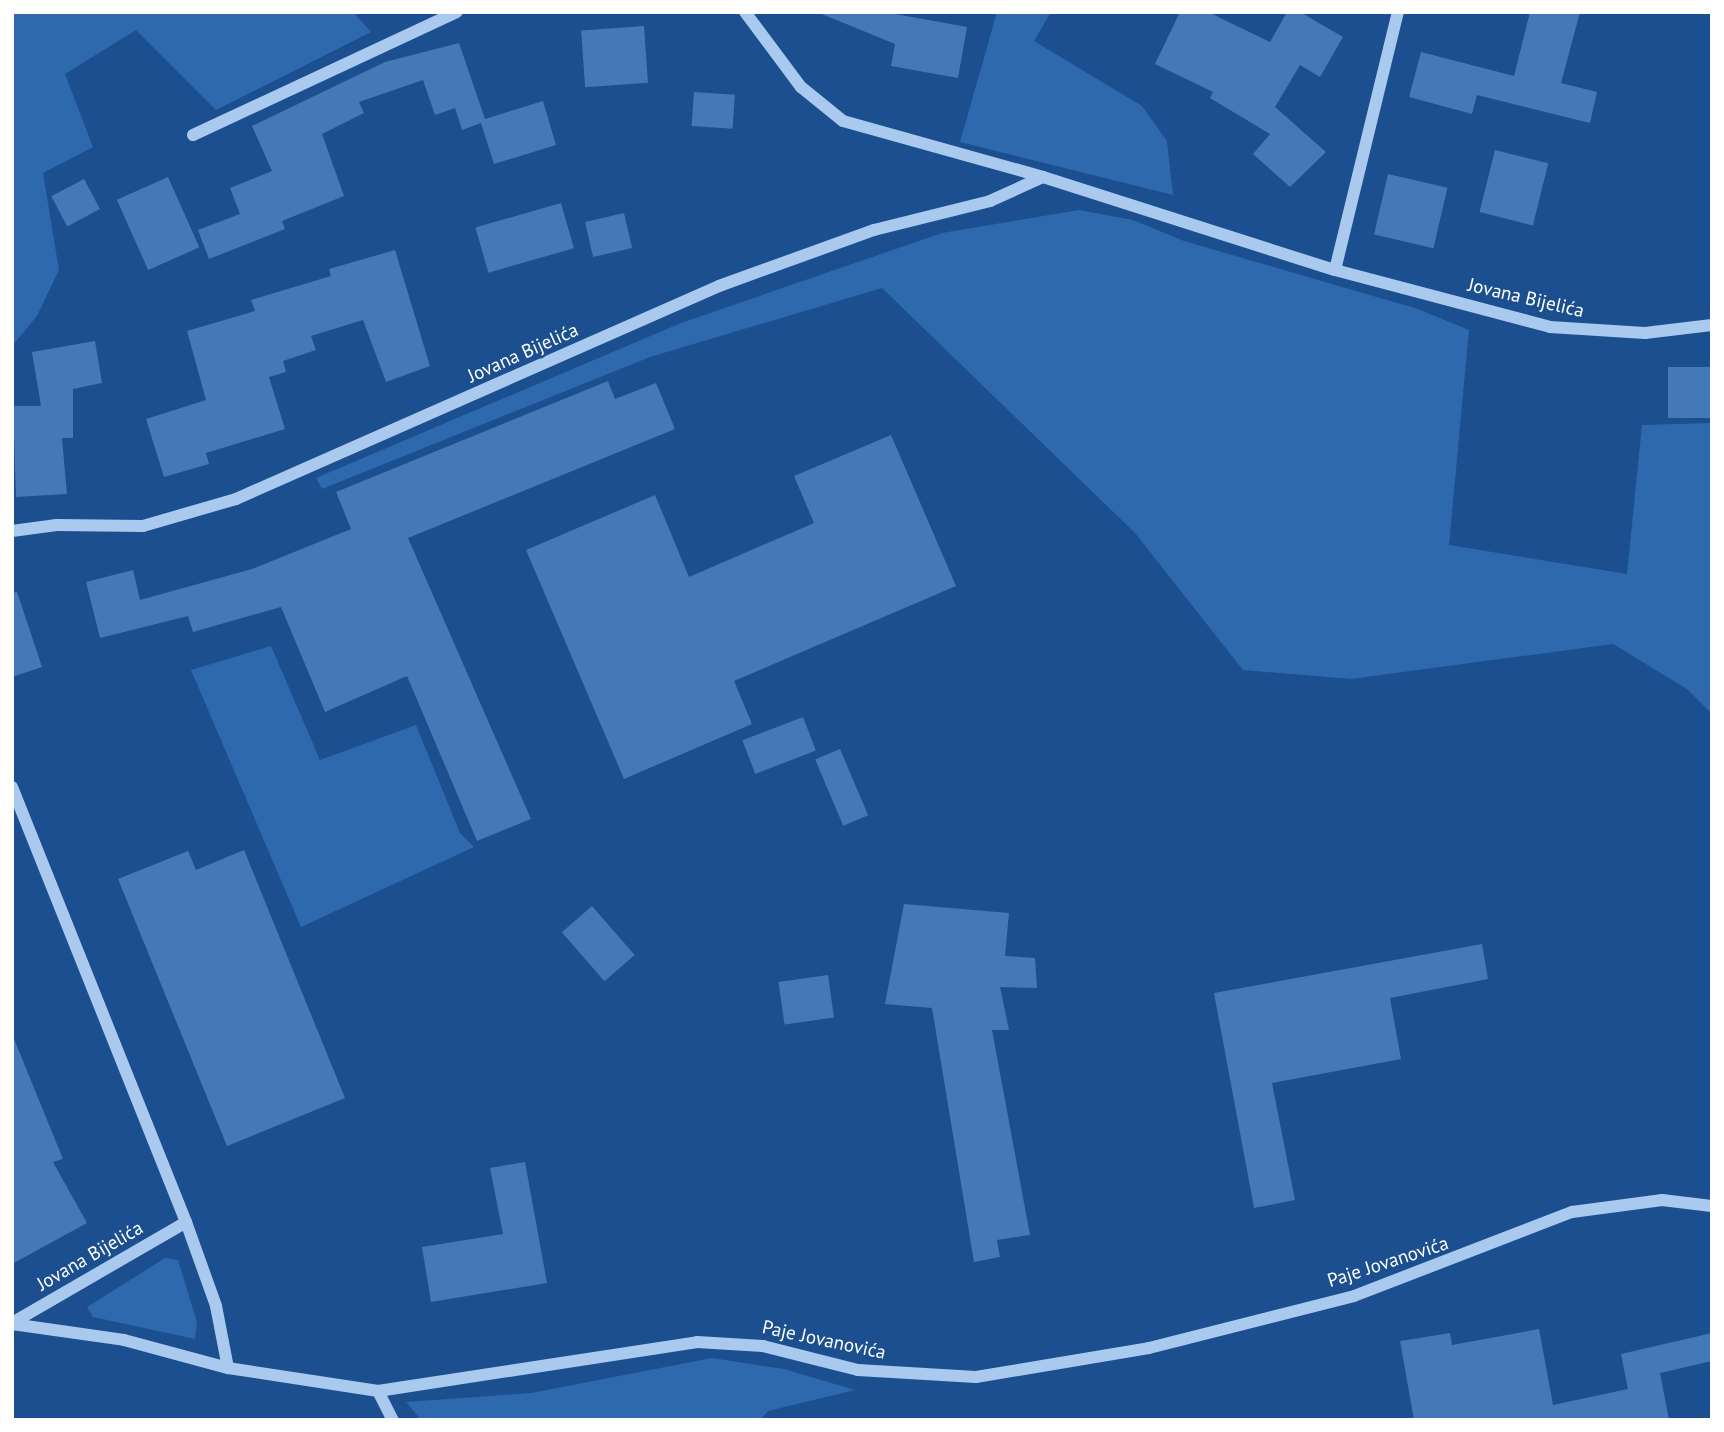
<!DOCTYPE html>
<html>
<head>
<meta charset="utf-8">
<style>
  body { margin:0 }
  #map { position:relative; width:1724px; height:1432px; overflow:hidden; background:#1b4f8f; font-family:"PT Sans",sans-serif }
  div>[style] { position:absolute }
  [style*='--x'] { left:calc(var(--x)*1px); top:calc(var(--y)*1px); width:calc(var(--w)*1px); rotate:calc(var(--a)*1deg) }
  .green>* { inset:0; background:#2e69ad }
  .building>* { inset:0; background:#4478b7; transform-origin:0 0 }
  .minor>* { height:12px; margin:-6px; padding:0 6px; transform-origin:6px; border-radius:6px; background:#a9c9ee }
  span { translate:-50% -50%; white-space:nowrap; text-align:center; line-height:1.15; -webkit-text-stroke:5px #1b4f8f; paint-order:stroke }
  .street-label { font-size:19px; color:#fff }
  .frame { position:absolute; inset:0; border:14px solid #fff; pointer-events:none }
</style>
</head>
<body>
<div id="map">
  <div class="green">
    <i style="clip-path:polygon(12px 12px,353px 12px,371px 32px,216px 110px,136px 30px,65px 74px,93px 147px,43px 173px,59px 270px,37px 316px,12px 346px)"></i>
    <i style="clip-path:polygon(997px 12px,1051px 12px,1034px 41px,1142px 106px,1167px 141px,1173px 195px,960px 142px)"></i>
    <i style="clip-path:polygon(1079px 210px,1133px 220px,1184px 241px,1418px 309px,1469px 330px,1449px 545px,1627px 574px,1642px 425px,1712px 423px,1712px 714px,1687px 689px,1613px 644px,1351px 679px,1243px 670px,1135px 533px,882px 288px,650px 357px,322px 489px,316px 478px,681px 323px,942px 233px)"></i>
    <i style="clip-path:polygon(271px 646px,320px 760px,416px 725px,460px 833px,474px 847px,301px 927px,191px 670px)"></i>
    <i style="clip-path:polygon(165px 1258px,178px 1260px,197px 1322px,195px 1339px,93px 1317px,87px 1307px)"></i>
    <i style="clip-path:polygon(712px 1358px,784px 1369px,855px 1390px,768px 1411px,760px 1420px,421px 1420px,406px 1402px,531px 1393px)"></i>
  </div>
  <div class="building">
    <i style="clip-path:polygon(817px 12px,884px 12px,967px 27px,958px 78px,891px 66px,895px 44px)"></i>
    <i style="clip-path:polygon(1180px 12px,1208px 12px,1270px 42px,1287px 12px,1300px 12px,1343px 37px,1320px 77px,1300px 65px,1275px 107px,1326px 152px,1290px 187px,1253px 154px,1270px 134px,1210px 98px,1213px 92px,1155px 64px)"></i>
    <i style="clip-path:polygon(1530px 12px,1580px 12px,1561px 83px,1597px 92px,1590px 123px,1477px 95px,1472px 114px,1409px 97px,1421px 52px,1514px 76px)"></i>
    <i style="left:644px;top:26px;width:57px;height:63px;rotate:86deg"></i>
    <i style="clip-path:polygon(459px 43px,485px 119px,543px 101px,556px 145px,494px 164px,481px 123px,462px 130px,455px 108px,435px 115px,423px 80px,359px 102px,364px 113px,322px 134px,344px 196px,282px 221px,285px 229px,209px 259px,198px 230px,240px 214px,230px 188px,272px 171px,252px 126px,385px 62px)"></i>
    <i style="left:694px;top:92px;width:41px;height:34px;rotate:4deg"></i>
    <i style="left:1495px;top:150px;width:55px;height:64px;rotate:14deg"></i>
    <i style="left:1388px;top:174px;width:61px;height:62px;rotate:13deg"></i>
    <i style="left:168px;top:177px;width:77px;height:56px;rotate:66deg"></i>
    <i style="left:84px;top:179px;width:34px;height:37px;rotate:62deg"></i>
    <i style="left:561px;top:203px;width:47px;height:89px;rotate:74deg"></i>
    <i style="left:624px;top:213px;width:36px;height:40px;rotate:77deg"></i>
    <i style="clip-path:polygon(395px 250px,430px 366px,386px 382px,363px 320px,311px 336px,316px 350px,283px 361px,286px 372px,269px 377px,285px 429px,206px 453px,209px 464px,164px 477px,146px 419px,206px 400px,187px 331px,255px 311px,251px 300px,331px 276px,329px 269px)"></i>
    <i style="clip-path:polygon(95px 341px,102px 383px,73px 389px,73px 438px,62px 438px,67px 494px,16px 497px,13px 406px,41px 406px,32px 352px)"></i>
    <i style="left:1712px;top:367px;width:51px;height:44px;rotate:90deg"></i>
    <i style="clip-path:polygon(608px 381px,615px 399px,656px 383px,675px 429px,408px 538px,531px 819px,477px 841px,407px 676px,325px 712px,281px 607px,193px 632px,188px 616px,100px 638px,86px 582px,133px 570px,140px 600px,252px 569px,351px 529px,336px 492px)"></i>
    <i style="clip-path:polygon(891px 435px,956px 586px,734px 681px,752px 724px,624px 779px,526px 550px,655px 495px,689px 577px,814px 523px,794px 476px)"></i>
    <i style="clip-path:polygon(17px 592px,42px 667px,12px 677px,12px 593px)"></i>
    <i style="left:803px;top:717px;width:36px;height:65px;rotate:69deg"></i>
    <i style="left:840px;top:749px;width:72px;height:27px;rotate:67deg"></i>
    <i style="clip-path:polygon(244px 850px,345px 1098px,227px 1146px,118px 879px,188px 851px,196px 870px)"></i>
    <i style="clip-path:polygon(904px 904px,1009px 913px,1005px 956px,1035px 958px,1037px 988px,1000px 987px,1009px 1030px,992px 1030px,1030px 1235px,997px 1240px,1000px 1257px,974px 1262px,932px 1008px,885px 1004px)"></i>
    <i style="left:592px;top:906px;width:65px;height:40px;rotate:49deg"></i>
    <i style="clip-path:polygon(1482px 944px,1488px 979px,1390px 998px,1401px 1059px,1272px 1083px,1295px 1200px,1254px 1208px,1214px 993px)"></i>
    <i style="left:828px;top:975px;width:43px;height:50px;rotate:82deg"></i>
    <i style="clip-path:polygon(12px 1034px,63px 1159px,53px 1162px,87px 1223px,12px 1264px)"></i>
    <i style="clip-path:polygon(525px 1162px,547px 1283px,431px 1302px,422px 1247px,503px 1234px,490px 1168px)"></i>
    <i style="clip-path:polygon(1539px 1329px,1553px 1405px,1628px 1389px,1621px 1354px,1712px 1333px,1712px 1361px,1660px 1373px,1669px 1420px,1414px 1420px,1400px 1341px,1450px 1333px,1452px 1345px)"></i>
  </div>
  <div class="minor">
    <i style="--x:745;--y:12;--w:94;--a:53.3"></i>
    <i style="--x:801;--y:87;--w:54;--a:39"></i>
    <i style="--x:843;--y:121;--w:208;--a:15.6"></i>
    <i style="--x:193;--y:135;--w:291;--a:-25"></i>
    <i style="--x:1335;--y:270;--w:266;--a:-76.3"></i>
    <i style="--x:12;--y:531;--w:45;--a:-7.6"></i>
    <i style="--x:57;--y:525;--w:86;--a:0.7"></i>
    <i style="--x:143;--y:526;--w:97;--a:-16.2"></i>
    <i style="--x:236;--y:499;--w:528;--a:-23.8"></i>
    <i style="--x:719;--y:286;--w:165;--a:-19.9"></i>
    <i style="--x:874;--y:230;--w:120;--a:-14"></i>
    <i style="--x:990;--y:201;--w:58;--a:-24.4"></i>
    <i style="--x:1043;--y:177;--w:306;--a:17.7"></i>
    <i style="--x:1335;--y:270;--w:222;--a:14.8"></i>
    <i style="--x:1550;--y:327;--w:95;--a:3.6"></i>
    <i style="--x:1645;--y:333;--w:67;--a:-6.8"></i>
    <i style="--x:12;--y:787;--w:469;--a:68.2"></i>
    <i style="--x:186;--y:1222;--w:89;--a:70.3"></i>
    <i style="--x:216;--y:1306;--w:63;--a:79"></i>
    <i style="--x:228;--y:1368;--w:152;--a:8.7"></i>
    <i style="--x:378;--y:1391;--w:323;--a:-8.7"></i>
    <i style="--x:697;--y:1342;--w:66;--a:3.5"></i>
    <i style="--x:763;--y:1346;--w:98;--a:14.2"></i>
    <i style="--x:858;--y:1370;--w:118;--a:3.4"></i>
    <i style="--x:976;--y:1377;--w:175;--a:-9.5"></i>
    <i style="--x:1149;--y:1348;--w:211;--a:-14.2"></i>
    <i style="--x:1354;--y:1296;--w:234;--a:-21.1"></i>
    <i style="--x:1572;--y:1212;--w:91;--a:-7.6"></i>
    <i style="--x:1662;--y:1200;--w:50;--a:6.8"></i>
    <i style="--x:12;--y:1323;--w:201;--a:-30.1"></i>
    <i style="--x:12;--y:1324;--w:113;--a:8.1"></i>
    <i style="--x:124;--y:1340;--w:108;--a:15.1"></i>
    <i style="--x:378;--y:1391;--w:33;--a:63"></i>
  </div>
  <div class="street-label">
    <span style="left:1526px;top:298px;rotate:13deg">Jovana Bijelića</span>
    <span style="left:523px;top:353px;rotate:-24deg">Jovana Bijelića</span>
    <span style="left:90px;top:1256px;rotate:-30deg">Jovana Bijelića</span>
    <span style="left:1388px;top:1262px;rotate:-18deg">Paje Jovanovića</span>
    <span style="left:824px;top:1340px;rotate:12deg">Paje Jovanovića</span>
  </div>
  <div class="frame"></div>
</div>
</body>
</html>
